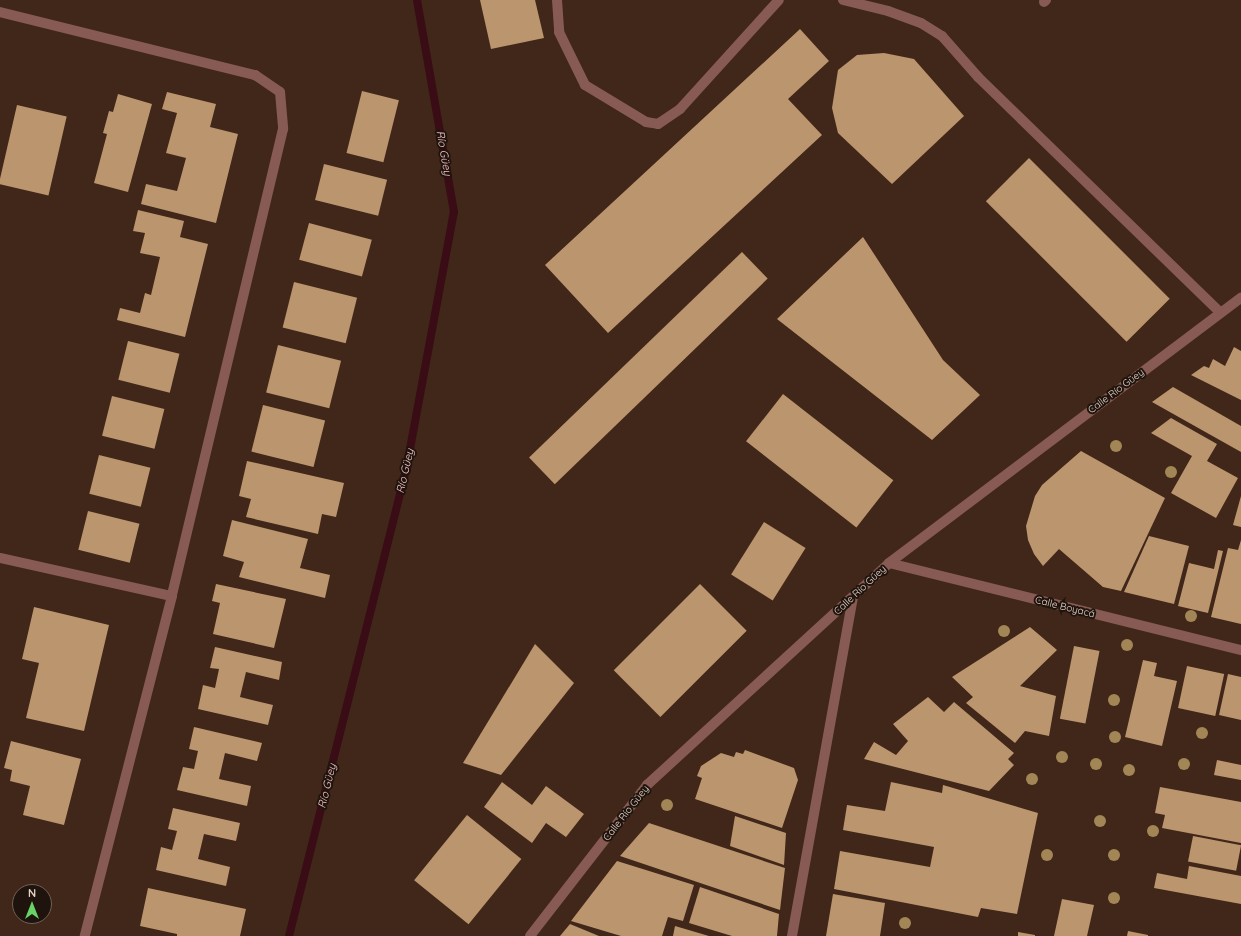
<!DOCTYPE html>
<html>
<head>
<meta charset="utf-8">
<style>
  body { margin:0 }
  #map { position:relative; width:1241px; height:936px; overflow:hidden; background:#412719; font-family:Quicksand,sans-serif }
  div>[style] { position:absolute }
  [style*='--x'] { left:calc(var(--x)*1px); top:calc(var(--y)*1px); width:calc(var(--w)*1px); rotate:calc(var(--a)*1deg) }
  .stream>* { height:8px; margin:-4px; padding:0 4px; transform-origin:4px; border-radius:4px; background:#3a0c15 }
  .building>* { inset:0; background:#bb956d; transform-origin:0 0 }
  .service>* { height:10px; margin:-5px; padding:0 5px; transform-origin:5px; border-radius:5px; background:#875b53 }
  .minor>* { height:10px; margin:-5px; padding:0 5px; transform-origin:5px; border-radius:5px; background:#875b53 }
  .trees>* { width:12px; height:12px; margin:-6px; border-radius:50%; background:#a38656 }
  span { translate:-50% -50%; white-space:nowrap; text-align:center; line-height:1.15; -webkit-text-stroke:4px #1f140d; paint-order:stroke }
  .street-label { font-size:10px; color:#e5d3ca }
  .water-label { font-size:11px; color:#f7c2c7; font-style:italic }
  .north { position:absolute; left:12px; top:884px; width:40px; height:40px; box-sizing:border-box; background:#1f140d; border:1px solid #6e6059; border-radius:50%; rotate:0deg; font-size:11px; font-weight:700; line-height:16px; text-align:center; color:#e5d3ca }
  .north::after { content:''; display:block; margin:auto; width:14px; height:18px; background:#68d465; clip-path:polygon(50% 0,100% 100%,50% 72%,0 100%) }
</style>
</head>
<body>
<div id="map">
  <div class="stream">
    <i style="--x:289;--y:936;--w:486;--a:-75.9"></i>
    <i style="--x:407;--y:465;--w:257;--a:-79.5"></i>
    <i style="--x:454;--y:212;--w:215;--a:-99.9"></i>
  </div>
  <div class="building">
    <i style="clip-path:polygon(480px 0,535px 0,544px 38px,491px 49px)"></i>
    <i style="clip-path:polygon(800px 29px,829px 61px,788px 99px,822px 135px,608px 333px,545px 265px)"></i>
    <i style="clip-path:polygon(884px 53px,914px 59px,964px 116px,892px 184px,838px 133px,832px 108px,838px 70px,857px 55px)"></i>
    <i style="left:362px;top:91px;width:38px;height:64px;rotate:14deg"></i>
    <i style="clip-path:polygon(167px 92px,216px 104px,210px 127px,238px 134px,216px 223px,141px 204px,146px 184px,177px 191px,186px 158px,166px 153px,177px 113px,162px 109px)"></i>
    <i style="clip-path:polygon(118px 94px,152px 104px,128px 192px,94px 183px,107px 134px,103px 133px,109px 111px,113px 112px)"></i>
    <i style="left:17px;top:105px;width:51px;height:81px;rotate:13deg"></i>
    <i style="left:1029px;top:158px;width:199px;height:61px;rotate:45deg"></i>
    <i style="left:324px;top:164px;width:65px;height:37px;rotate:14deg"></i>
    <i style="clip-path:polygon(138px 210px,184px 221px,180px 237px,208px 244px,185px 337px,117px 320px,120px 308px,140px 313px,145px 293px,151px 295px,160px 257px,140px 253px,145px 233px,133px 231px)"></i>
    <i style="left:309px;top:223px;width:65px;height:38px;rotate:15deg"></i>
    <i style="clip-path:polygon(863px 237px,943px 360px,980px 395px,932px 440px,777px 319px)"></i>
    <i style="left:742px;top:252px;width:37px;height:296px;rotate:46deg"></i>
    <i style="left:294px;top:282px;width:65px;height:47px;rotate:14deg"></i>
    <i style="left:128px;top:341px;width:53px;height:40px;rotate:14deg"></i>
    <i style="left:278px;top:345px;width:65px;height:49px;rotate:14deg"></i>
    <i style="clip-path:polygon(1234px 347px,1241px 351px,1241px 400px,1191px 375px,1204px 366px,1209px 368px,1213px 359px,1225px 366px)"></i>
    <i style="clip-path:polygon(1173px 387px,1241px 426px,1241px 452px,1152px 402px)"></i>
    <i style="left:783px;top:394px;width:140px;height:60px;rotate:38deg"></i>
    <i style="left:112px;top:396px;width:54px;height:41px;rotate:14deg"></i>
    <i style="left:263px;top:405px;width:64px;height:48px;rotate:14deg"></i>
    <i style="clip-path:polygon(1171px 418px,1217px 444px,1207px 461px,1238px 478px,1216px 518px,1171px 493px,1192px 456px,1151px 433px)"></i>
    <i style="clip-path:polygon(1081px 451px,1165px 498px,1121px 591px,1103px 587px,1059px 549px,1043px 566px,1034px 554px,1028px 540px,1026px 526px,1035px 496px,1042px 485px)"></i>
    <i style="left:99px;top:455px;width:53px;height:40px;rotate:14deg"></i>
    <i style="clip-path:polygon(247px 461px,344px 483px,336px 517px,322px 514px,318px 534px,246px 517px,251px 499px,239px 496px)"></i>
    <i style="clip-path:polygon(1241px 496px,1241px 527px,1233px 525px)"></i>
    <i style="left:88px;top:511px;width:53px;height:40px;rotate:14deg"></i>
    <i style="clip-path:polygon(232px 520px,308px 539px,300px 568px,330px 575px,325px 598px,239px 577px,244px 562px,223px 556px)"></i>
    <i style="left:764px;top:522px;width:49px;height:62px;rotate:32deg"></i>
    <i style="clip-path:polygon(1149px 536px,1189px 546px,1174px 604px,1124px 592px)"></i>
    <i style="clip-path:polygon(1241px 540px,1241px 624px,1211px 617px,1228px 548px,1238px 550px)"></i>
    <i style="clip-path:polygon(1218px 550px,1223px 551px,1208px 613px,1178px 606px,1189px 563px,1214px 569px)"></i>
    <i style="clip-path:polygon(216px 584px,286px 599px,274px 648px,213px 634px,220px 603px,212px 601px)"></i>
    <i style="left:700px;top:584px;width:66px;height:122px;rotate:45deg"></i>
    <i style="clip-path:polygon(34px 607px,109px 625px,84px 731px,26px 718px,39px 663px,22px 659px)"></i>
    <i style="clip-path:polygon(1030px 627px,1057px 650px,1020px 686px,1056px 696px,1049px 736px,1025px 731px,1015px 743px,966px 703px,973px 697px,952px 677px)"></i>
    <i style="clip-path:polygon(535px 644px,574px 683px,501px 775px,463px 763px)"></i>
    <i style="left:1074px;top:646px;width:26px;height:74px;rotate:11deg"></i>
    <i style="clip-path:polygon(215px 647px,282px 662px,279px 680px,246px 672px,240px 697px,273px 705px,268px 725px,198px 709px,203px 685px,215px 688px,219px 669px,210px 668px)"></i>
    <i style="clip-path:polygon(1143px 660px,1157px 663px,1154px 676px,1177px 681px,1162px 746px,1125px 737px)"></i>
    <i style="left:1187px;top:666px;width:38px;height:43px;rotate:12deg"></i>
    <i style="clip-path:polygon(1228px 674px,1241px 677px,1241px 720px,1219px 715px)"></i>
    <i style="clip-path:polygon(928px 697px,944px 712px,954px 702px,1014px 753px,1008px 759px,1014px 765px,989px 791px,864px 759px,874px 742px,896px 755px,908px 741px,893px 724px)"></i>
    <i style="clip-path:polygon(194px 727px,262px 743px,257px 761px,225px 753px,219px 779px,251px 786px,247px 806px,177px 790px,183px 767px,194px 769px,198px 751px,189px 749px)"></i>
    <i style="clip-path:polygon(11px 741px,81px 759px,64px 825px,23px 815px,30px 786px,10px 781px,12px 770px,4px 768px)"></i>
    <i style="clip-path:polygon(745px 750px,794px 768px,798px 780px,782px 828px,695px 799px,702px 778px,697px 776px,701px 766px,721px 753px,734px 757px,736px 752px,743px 754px)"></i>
    <i style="clip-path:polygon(1217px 760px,1241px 765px,1241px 780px,1214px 775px)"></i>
    <i style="clip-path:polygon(502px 782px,532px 805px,546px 786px,584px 814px,566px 837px,546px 823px,532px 843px,484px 807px)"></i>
    <i style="clip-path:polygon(891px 782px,942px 793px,943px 785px,1038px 813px,1017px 914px,981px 908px,978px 917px,834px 889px,840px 851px,930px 867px,934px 847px,843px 830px,847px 805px,885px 811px)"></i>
    <i style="clip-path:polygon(1160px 787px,1241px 802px,1241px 843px,1162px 828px,1165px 815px,1155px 813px)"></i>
    <i style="clip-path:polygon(173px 808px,240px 823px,236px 841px,204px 834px,198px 859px,230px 867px,226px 886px,156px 870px,161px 847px,172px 850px,177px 831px,168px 829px)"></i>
    <i style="left:467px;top:815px;width:70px;height:84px;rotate:39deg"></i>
    <i style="clip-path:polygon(735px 816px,786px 833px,784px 865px,730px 846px)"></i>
    <i style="clip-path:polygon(649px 823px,785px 868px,780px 910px,620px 856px)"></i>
    <i style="left:1193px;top:836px;width:49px;height:26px;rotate:11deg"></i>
    <i style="clip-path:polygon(617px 861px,694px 885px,683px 921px,668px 917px,662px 936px,621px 936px,571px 921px)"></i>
    <i style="clip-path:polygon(1189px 866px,1241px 876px,1241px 904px,1154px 888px,1157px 873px,1187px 879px)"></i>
    <i style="clip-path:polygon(700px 887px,779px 914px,777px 936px,732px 936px,689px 923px)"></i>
    <i style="clip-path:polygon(148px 888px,246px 909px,240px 936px,177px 936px,177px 934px,140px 926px)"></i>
    <i style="clip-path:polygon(833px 894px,885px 903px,880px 936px,826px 936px)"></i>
    <i style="clip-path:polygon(1062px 899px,1094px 905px,1087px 936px,1054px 936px)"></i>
    <i style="clip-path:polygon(570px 924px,599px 936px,560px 936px)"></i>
    <i style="clip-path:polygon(675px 926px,709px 936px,673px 936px)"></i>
    <i style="clip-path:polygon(1128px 931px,1148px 935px,1148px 936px,1127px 936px)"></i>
    <i style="clip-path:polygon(1018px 932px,1035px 935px,1035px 936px,1018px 936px)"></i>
  </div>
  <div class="service">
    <i style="--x:557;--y:0;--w:32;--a:86"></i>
    <i style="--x:559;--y:32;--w:59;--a:63.9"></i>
    <i style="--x:585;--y:85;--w:71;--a:31.2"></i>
    <i style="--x:646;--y:122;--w:12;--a:9"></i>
    <i style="--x:658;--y:124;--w:27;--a:-34"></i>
    <i style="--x:680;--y:109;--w:147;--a:-47.8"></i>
    <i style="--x:843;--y:0;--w:46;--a:13.7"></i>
    <i style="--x:888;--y:11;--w:35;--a:20"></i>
    <i style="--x:921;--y:23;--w:25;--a:32"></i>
    <i style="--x:942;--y:36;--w:55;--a:48.7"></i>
    <i style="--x:978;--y:77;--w:337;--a:44.2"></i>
    <i style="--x:1044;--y:2;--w:3;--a:-45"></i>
  </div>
  <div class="minor">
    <i style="--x:0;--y:12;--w:263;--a:13.9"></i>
    <i style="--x:255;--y:75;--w:30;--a:34"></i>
    <i style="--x:280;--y:92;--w:37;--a:85"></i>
    <i style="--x:283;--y:129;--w:480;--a:103.4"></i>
    <i style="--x:172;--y:596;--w:351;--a:104.4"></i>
    <i style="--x:0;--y:558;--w:176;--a:12.5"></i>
    <i style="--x:889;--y:563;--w:363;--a:13.9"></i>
    <i style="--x:530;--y:936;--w:191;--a:-52.2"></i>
    <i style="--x:647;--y:785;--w:328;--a:-42.5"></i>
    <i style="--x:889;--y:563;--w:441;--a:-37"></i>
    <i style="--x:792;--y:936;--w:344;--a:-79.8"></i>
  </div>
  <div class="trees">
    <i style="left:1116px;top:446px"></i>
    <i style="left:1171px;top:472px"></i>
    <i style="left:1191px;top:616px"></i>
    <i style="left:1004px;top:631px"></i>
    <i style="left:1127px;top:645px"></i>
    <i style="left:1114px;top:700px"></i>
    <i style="left:1202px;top:733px"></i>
    <i style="left:1115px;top:737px"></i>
    <i style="left:1062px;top:757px"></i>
    <i style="left:1096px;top:764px"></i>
    <i style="left:1184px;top:764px"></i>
    <i style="left:1129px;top:770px"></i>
    <i style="left:1032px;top:779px"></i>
    <i style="left:667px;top:805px"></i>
    <i style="left:1100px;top:821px"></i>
    <i style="left:1153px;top:831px"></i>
    <i style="left:1047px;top:855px"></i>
    <i style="left:1114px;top:855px"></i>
    <i style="left:1114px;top:898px"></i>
    <i style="left:905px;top:923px"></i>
  </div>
  <div class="street-label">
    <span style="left:1116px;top:391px;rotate:-37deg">Calle Río Güey</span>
    <span style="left:860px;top:590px;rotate:-43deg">Calle Río Güey</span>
    <span style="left:1065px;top:607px;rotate:14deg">Calle Boyacá</span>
    <span style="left:626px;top:813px;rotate:-52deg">Calle Río Güey</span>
  </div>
  <div class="water-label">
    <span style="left:444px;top:153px;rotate:80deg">Río Güey</span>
    <span style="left:405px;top:471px;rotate:-77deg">Río Güey</span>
    <span style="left:327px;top:786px;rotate:-76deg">Río Güey</span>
  </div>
  <div class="north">N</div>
</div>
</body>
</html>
